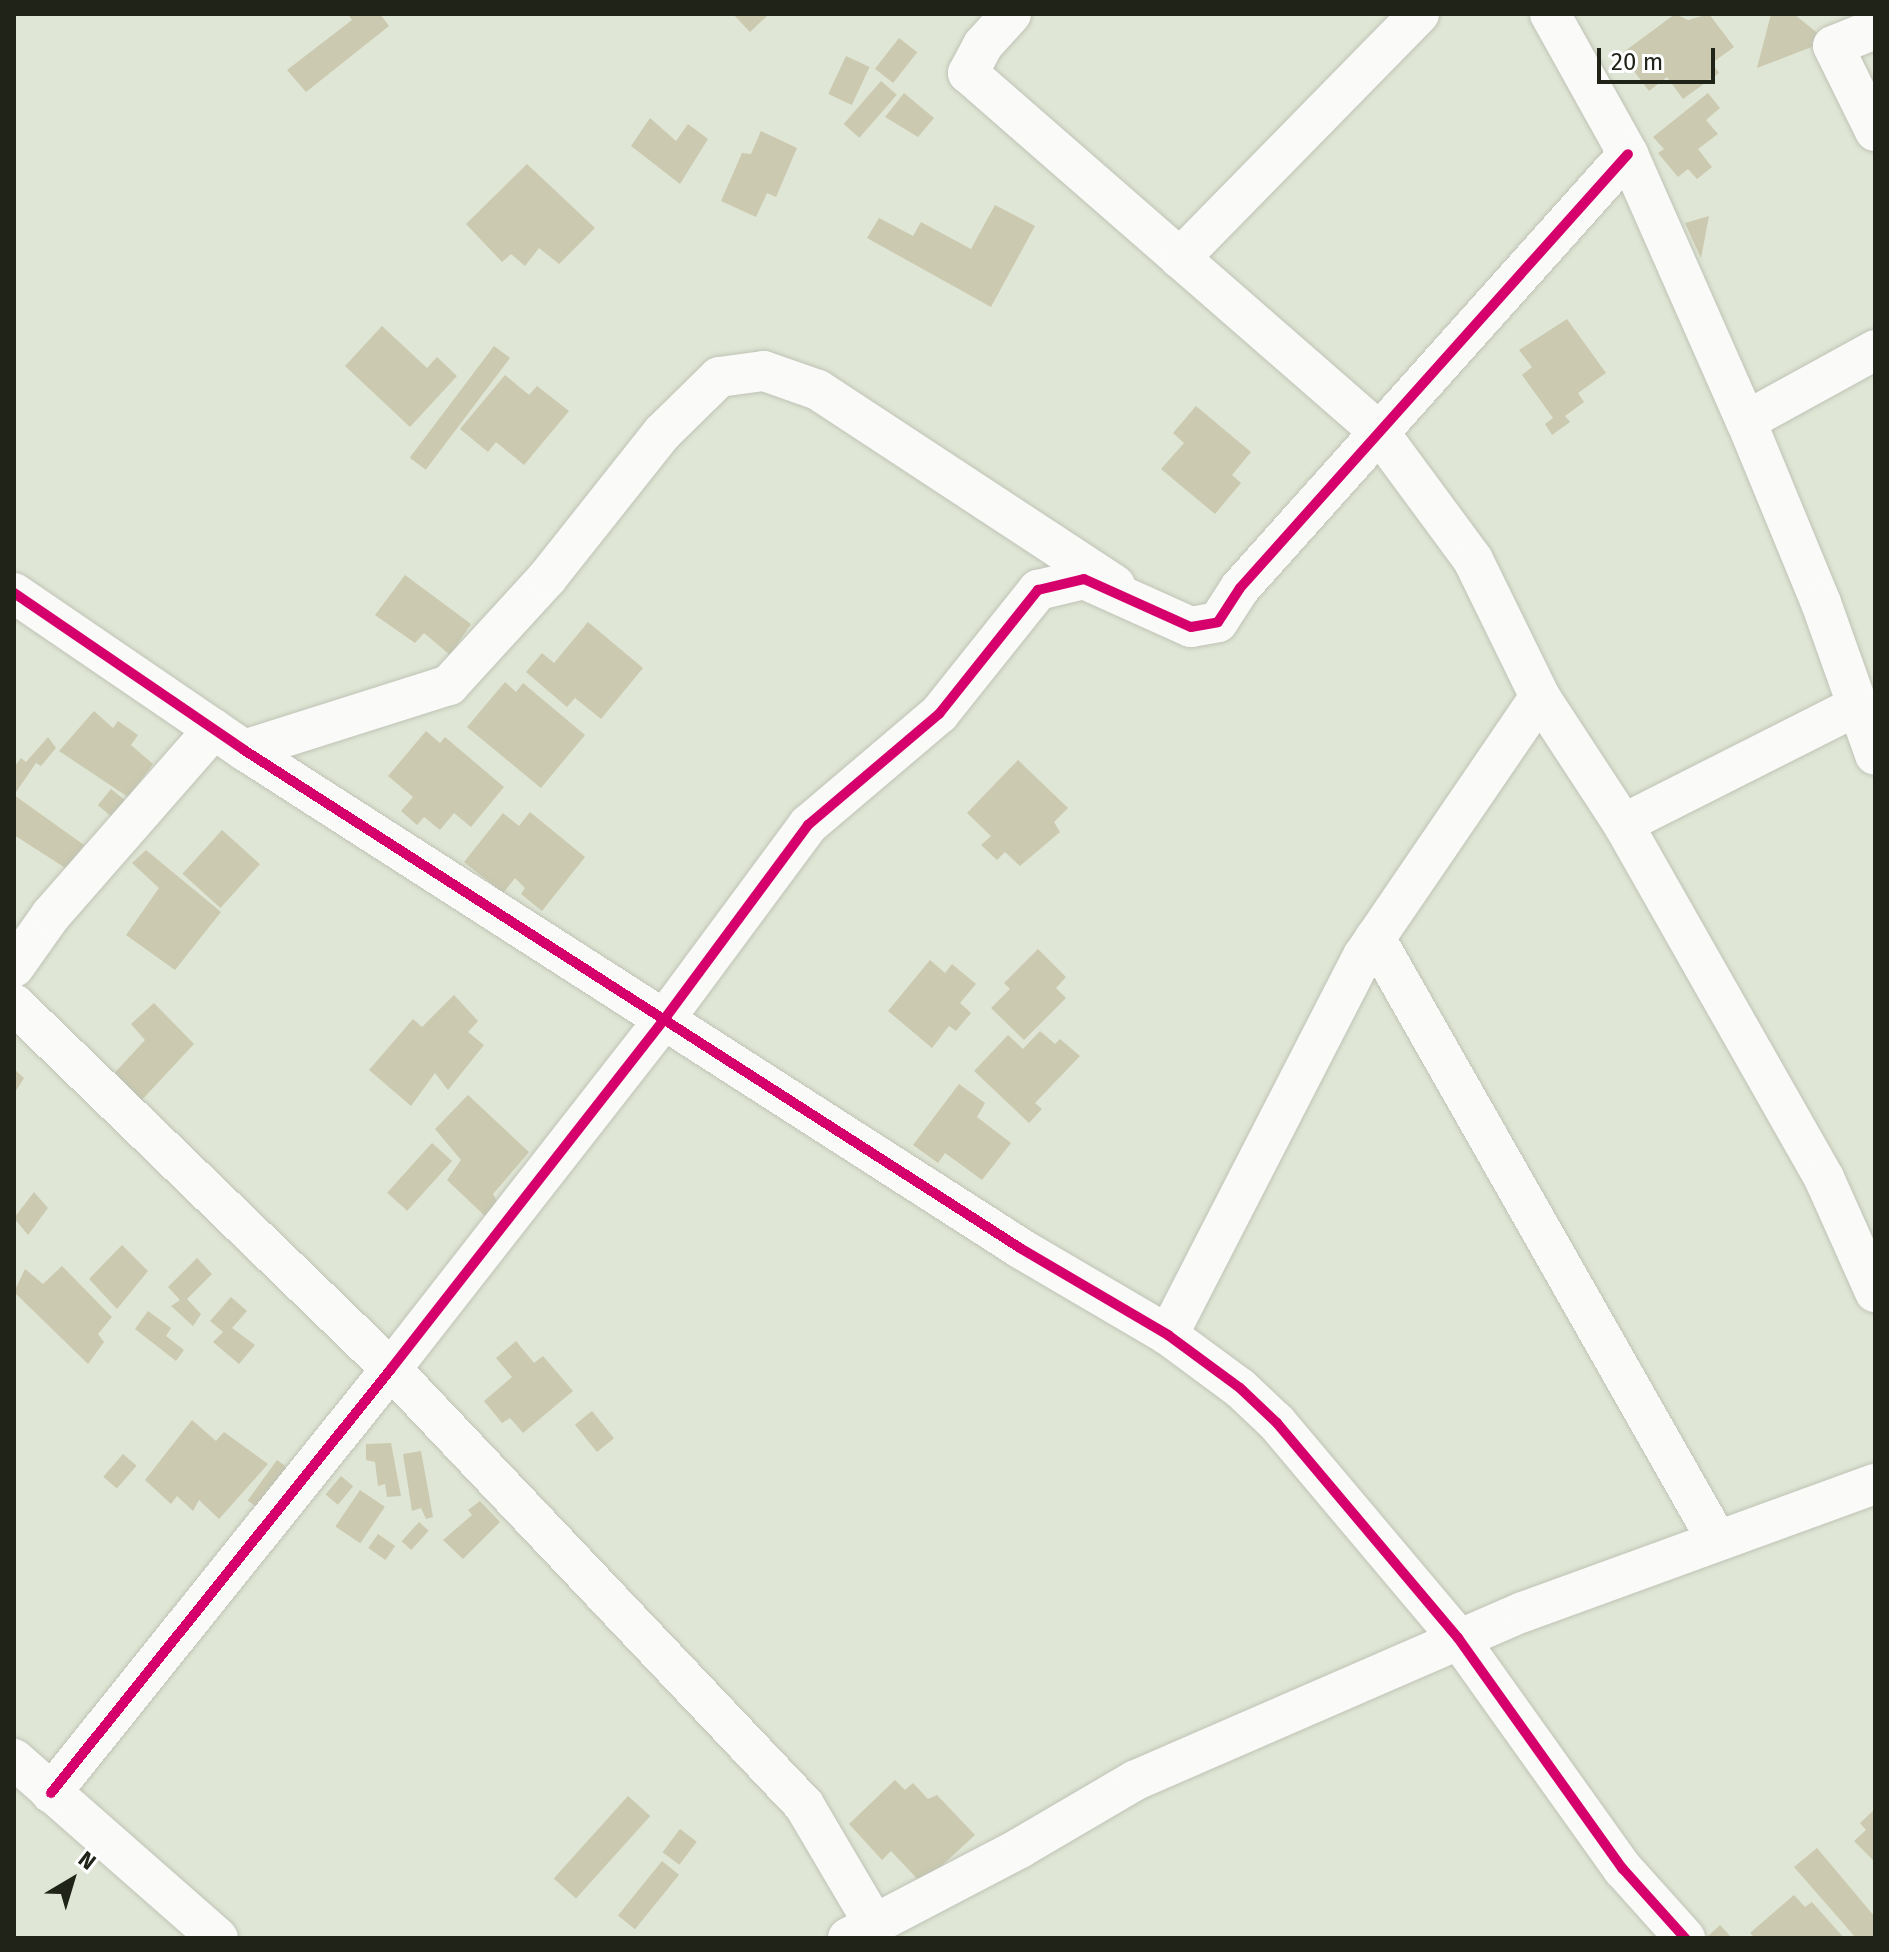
<!DOCTYPE html>
<html>
<head>
<meta charset="utf-8">
<style>
  body { margin:0 }
  #map { position:relative; width:1889px; height:1952px; overflow:hidden; background:#e0e6d5; font-family:"Fira Sans",sans-serif }
  div>[style] { position:absolute }
  [style*='--x'] { left:calc(var(--x)*1px); top:calc(var(--y)*1px); width:calc(var(--w)*1px); rotate:calc(var(--a)*1deg) }
  .building>* { inset:0; background:#cbc9af; transform-origin:0 0 }
  .roads { filter:drop-shadow(0 0 2px #bfc3b6) drop-shadow(0 0 2px #bfc3b6) }
  .street>* { height:40px; margin:-20px; padding:0 20px; transform-origin:20px; border-radius:20px; background:#fafbf9 }
  .cycleway>* { height:10px; margin:-5px; padding:0 5px; transform-origin:5px; border-radius:5px; background:#d6006c }
  span { translate:-50% -50%; white-space:nowrap; text-align:center; line-height:1.15; -webkit-text-stroke:7px #fff; paint-order:stroke }
  .frame { position:absolute; inset:0; border:16px solid #202418; pointer-events:none }
  .north { position:absolute; left:32px; top:1840px; width:80px; height:80px; -webkit-text-stroke:6px #fff; paint-order:stroke; rotate:38deg; font-size:22px; font-weight:700; line-height:32px; text-align:center; color:#202418 }
  .north::after { content:''; display:block; margin:auto; width:28px; height:36px; background:#202418; clip-path:polygon(50% 0,100% 100%,50% 72%,0 100%) }
  .scale { position:absolute; left:1597px; top:48px; width:118px; height:36px; box-sizing:border-box; border:4px solid #202418; border-top:0; padding-left:10px; font-size:24px; line-height:28px; white-space:nowrap; color:#202418; -webkit-text-stroke:6px #fff; paint-order:stroke }
</style>
</head>
<body>
<div id="map">
  <div class="building">
    <i style="clip-path:polygon(348px 14px,380px 14px,389px 26px,306px 92px,287px 70px,352px 20px)"></i>
    <i style="clip-path:polygon(733px 14px,769px 14px,750px 32px)"></i>
    <i style="clip-path:polygon(1675px 14px,1688px 20px,1709px 14px,1734px 47px,1712px 63px,1719px 73px,1683px 99px,1667px 77px,1649px 91px,1621px 54px)"></i>
    <i style="clip-path:polygon(1771px 14px,1794px 14px,1827px 41px,1757px 68px)"></i>
    <i style="left:899px;top:38px;width:23px;height:39px;rotate:38deg"></i>
    <i style="left:846px;top:56px;width:26px;height:42px;rotate:25deg"></i>
    <i style="left:881px;top:81px;width:21px;height:57px;rotate:41deg"></i>
    <i style="clip-path:polygon(904px 93px,934px 118px,918px 137px,885px 117px)"></i>
    <i style="clip-path:polygon(1708px 93px,1720px 108px,1706px 120px,1718px 134px,1698px 149px,1712px 167px,1697px 179px,1688px 169px,1678px 177px,1658px 153px,1664px 149px,1653px 137px)"></i>
    <i style="clip-path:polygon(650px 118px,676px 141px,688px 124px,708px 139px,680px 184px,631px 146px)"></i>
    <i style="clip-path:polygon(761px 131px,797px 148px,776px 197px,767px 193px,756px 217px,721px 201px,742px 153px,751px 154px)"></i>
    <i style="clip-path:polygon(527px 164px,595px 228px,559px 264px,539px 248px,525px 266px,511px 254px,502px 262px,466px 224px)"></i>
    <i style="clip-path:polygon(995px 205px,1035px 226px,991px 307px,867px 238px,879px 218px,913px 236px,921px 222px,971px 249px)"></i>
    <i style="clip-path:polygon(1709px 216px,1701px 258px,1685px 223px)"></i>
    <i style="clip-path:polygon(1567px 319px,1606px 373px,1578px 393px,1584px 402px,1565px 416px,1570px 422px,1552px 435px,1545px 424px,1553px 418px,1522px 375px,1532px 367px,1519px 350px)"></i>
    <i style="clip-path:polygon(382px 326px,427px 368px,437px 357px,457px 376px,410px 427px,345px 366px)"></i>
    <i style="left:494px;top:346px;width:20px;height:140px;rotate:37deg"></i>
    <i style="clip-path:polygon(505px 375px,529px 395px,537px 386px,569px 411px,524px 465px,496px 442px,488px 452px,460px 429px)"></i>
    <i style="clip-path:polygon(1196px 406px,1251px 452px,1232px 475px,1241px 483px,1215px 514px,1161px 469px,1184px 443px,1173px 433px)"></i>
    <i style="clip-path:polygon(405px 575px,471px 624px,450px 655px,424px 633px,415px 643px,375px 615px)"></i>
    <i style="clip-path:polygon(588px 622px,643px 668px,601px 719px,575px 698px,567px 707px,526px 672px,542px 653px,554px 663px)"></i>
    <i style="clip-path:polygon(505px 682px,516px 692px,523px 683px,585px 735px,541px 788px,467px 727px)"></i>
    <i style="clip-path:polygon(94px 711px,113px 728px,118px 721px,138px 735px,131px 745px,153px 764px,128px 797px,59px 751px)"></i>
    <i style="clip-path:polygon(426px 731px,440px 743px,445px 737px,504px 787px,471px 827px,454px 813px,440px 830px,424px 817px,417px 825px,401px 811px,413px 797px,388px 776px)"></i>
    <i style="clip-path:polygon(48px 737px,56px 748px,41px 766px,36px 763px,14px 795px,14px 767px,21px 758px,26px 762px)"></i>
    <i style="clip-path:polygon(1018px 760px,1068px 808px,1054px 822px,1060px 832px,1020px 866px,1005px 852px,997px 860px,981px 845px,991px 836px,967px 813px)"></i>
    <i style="left:111px;top:789px;width:22px;height:21px;rotate:39deg"></i>
    <i style="clip-path:polygon(14px 795px,84px 845px,67px 869px,14px 835px)"></i>
    <i style="clip-path:polygon(530px 812px,585px 857px,542px 911px,521px 894px,525px 888px,515px 878px,503px 893px,464px 862px,503px 813px,519px 826px)"></i>
    <i style="left:222px;top:830px;width:51px;height:59px;rotate:42deg"></i>
    <i style="clip-path:polygon(146px 850px,221px 912px,175px 970px,126px 935px,159px 888px,132px 863px)"></i>
    <i style="clip-path:polygon(1038px 949px,1066px 977px,1056px 988px,1066px 998px,1024px 1040px,991px 1008px,1010px 989px,1004px 983px)"></i>
    <i style="clip-path:polygon(930px 960px,945px 973px,952px 964px,976px 984px,960px 1003px,971px 1013px,956px 1031px,949px 1026px,932px 1048px,888px 1011px)"></i>
    <i style="clip-path:polygon(454px 995px,478px 1021px,468px 1032px,484px 1045px,448px 1090px,435px 1073px,411px 1106px,369px 1070px,413px 1019px,422px 1027px)"></i>
    <i style="clip-path:polygon(154px 1003px,194px 1044px,139px 1103px,110px 1078px,145px 1040px,131px 1024px)"></i>
    <i style="clip-path:polygon(1040px 1031px,1055px 1044px,1060px 1039px,1080px 1056px,1035px 1103px,1042px 1109px,1029px 1123px,974px 1071px,1008px 1035px,1023px 1049px)"></i>
    <i style="clip-path:polygon(14px 1069px,24px 1078px,14px 1094px)"></i>
    <i style="clip-path:polygon(959px 1084px,985px 1103px,977px 1117px,1011px 1143px,982px 1180px,945px 1153px,938px 1163px,913px 1145px)"></i>
    <i style="clip-path:polygon(468px 1095px,529px 1152px,493px 1194px,498px 1203px,486px 1217px,447px 1180px,461px 1160px,435px 1129px)"></i>
    <i style="left:432px;top:1143px;width:27px;height:67px;rotate:42deg"></i>
    <i style="clip-path:polygon(34px 1192px,48px 1208px,28px 1235px,14px 1218px)"></i>
    <i style="clip-path:polygon(122px 1245px,148px 1271px,117px 1309px,89px 1279px)"></i>
    <i style="clip-path:polygon(197px 1258px,212px 1274px,187px 1299px,201px 1314px,193px 1326px,171px 1306px,180px 1300px,168px 1287px)"></i>
    <i style="clip-path:polygon(62px 1266px,112px 1317px,98px 1334px,104px 1342px,88px 1364px,14px 1292px,25px 1269px,43px 1284px)"></i>
    <i style="clip-path:polygon(231px 1297px,247px 1311px,232px 1328px,255px 1345px,239px 1364px,213px 1342px,223px 1332px,210px 1321px)"></i>
    <i style="clip-path:polygon(148px 1311px,171px 1328px,166px 1336px,184px 1350px,176px 1361px,135px 1329px)"></i>
    <i style="clip-path:polygon(516px 1341px,534px 1363px,543px 1356px,573px 1391px,523px 1433px,510px 1418px,502px 1423px,484px 1401px,512px 1377px,496px 1358px)"></i>
    <i style="left:592px;top:1411px;width:35px;height:22px;rotate:51deg"></i>
    <i style="clip-path:polygon(192px 1420px,216px 1441px,224px 1432px,268px 1464px,219px 1519px,199px 1500px,193px 1511px,177px 1496px,171px 1504px,145px 1480px)"></i>
    <i style="clip-path:polygon(391px 1443px,401px 1496px,387px 1497px,385px 1484px,378px 1486px,375px 1462px,366px 1460px,366px 1444px)"></i>
    <i style="clip-path:polygon(421px 1451px,433px 1517px,426px 1519px,421px 1508px,412px 1511px,403px 1454px)"></i>
    <i style="left:123px;top:1454px;width:18px;height:30px;rotate:41deg"></i>
    <i style="left:277px;top:1460px;width:17px;height:50px;rotate:36deg"></i>
    <i style="left:341px;top:1476px;width:16px;height:24px;rotate:40deg"></i>
    <i style="left:360px;top:1490px;width:30px;height:44px;rotate:34deg"></i>
    <i style="clip-path:polygon(480px 1501px,500px 1522px,463px 1559px,443px 1540px,472px 1515px,468px 1510px)"></i>
    <i style="left:419px;top:1522px;width:13px;height:26px;rotate:42deg"></i>
    <i style="left:378px;top:1534px;width:21px;height:17px;rotate:35deg"></i>
    <i style="clip-path:polygon(895px 1780px,905px 1790px,913px 1783px,928px 1799px,937px 1795px,975px 1835px,922px 1884px,891px 1851px,882px 1860px,849px 1824px)"></i>
    <i style="left:628px;top:1796px;width:30px;height:111px;rotate:42deg"></i>
    <i style="clip-path:polygon(1875px 1809px,1875px 1862px,1854px 1841px,1866px 1830px,1860px 1823px)"></i>
    <i style="left:680px;top:1829px;width:21px;height:29px;rotate:37deg"></i>
    <i style="clip-path:polygon(1817px 1848px,1875px 1917px,1875px 1938px,1856px 1938px,1794px 1867px)"></i>
    <i style="left:662px;top:1861px;width:22px;height:70px;rotate:39deg"></i>
    <i style="clip-path:polygon(1794px 1895px,1805px 1907px,1812px 1902px,1844px 1938px,1755px 1938px,1750px 1933px)"></i>
    <i style="clip-path:polygon(1720px 1925px,1732px 1938px,1706px 1938px)"></i>
  </div>
  <div class="roads">
    <div class="street">
      <i style="--x:1011;--y:14;--w:42;--a:132.1"></i>
      <i style="--x:983;--y:45;--w:32;--a:118"></i>
      <i style="--x:968;--y:73;--w:281;--a:41.1"></i>
      <i style="--x:1419;--y:14;--w:342;--a:134.4"></i>
      <i style="--x:1180;--y:258;--w:263;--a:41.1"></i>
      <i style="--x:1378;--y:431;--w:160;--a:53.6"></i>
      <i style="--x:1473;--y:560;--w:153;--a:63.9"></i>
      <i style="--x:1550;--y:14;--w:160;--a:60.9"></i>
      <i style="--x:1628;--y:154;--w:292;--a:66.2"></i>
      <i style="--x:1746;--y:421;--w:197;--a:67.6"></i>
      <i style="--x:1821;--y:603;--w:161;--a:70.4"></i>
      <i style="--x:1875;--y:29;--w:45;--a:158"></i>
      <i style="--x:1833;--y:46;--w:95;--a:63.7"></i>
      <i style="--x:1746;--y:421;--w:147;--a:-28.8"></i>
      <i style="--x:14;--y:593;--w:278;--a:34.3"></i>
      <i style="--x:244;--y:750;--w:922;--a:32.69"></i>
      <i style="--x:1020;--y:1248;--w:172;--a:30.4"></i>
      <i style="--x:1168;--y:1335;--w:89;--a:36.4"></i>
      <i style="--x:1240;--y:1388;--w:51;--a:43.4"></i>
      <i style="--x:1277;--y:1423;--w:281;--a:49.9"></i>
      <i style="--x:1458;--y:1638;--w:284;--a:54.5"></i>
      <i style="--x:1623;--y:1869;--w:93;--a:48.1"></i>
      <i style="--x:244;--y:750;--w:215;--a:-17.6"></i>
      <i style="--x:449;--y:685;--w:145;--a:-47.5"></i>
      <i style="--x:547;--y:578;--w:185;--a:-51.6"></i>
      <i style="--x:662;--y:433;--w:80;--a:-44.5"></i>
      <i style="--x:719;--y:377;--w:45;--a:-7.6"></i>
      <i style="--x:764;--y:371;--w:57;--a:19.4"></i>
      <i style="--x:818;--y:390;--w:355;--a:33.3"></i>
      <i style="--x:1623;--y:824;--w:407;--a:60.4"></i>
      <i style="--x:1824;--y:1178;--w:125;--a:65.9"></i>
      <i style="--x:1375;--y:938;--w:692;--a:60.4"></i>
      <i style="--x:14;--y:967;--w:64;--a:-54.6"></i>
      <i style="--x:51;--y:915;--w:247;--a:-48.8"></i>
      <i style="--x:14;--y:1004;--w:525;--a:44.07"></i>
      <i style="--x:391;--y:1369;--w:601;--a:46.55"></i>
      <i style="--x:804;--y:1805;--w:136;--a:59.5"></i>
      <i style="--x:1168;--y:1335;--w:426;--a:-62.8"></i>
      <i style="--x:1363;--y:956;--w:314;--a:-55.7"></i>
      <i style="--x:1540;--y:697;--w:152;--a:56.8"></i>
      <i style="--x:1623;--y:824;--w:262;--a:-26.8"></i>
      <i style="--x:14;--y:1759;--w:271;--a:41.3"></i>
      <i style="--x:51;--y:1793;--w:543;--a:-51.27"></i>
      <i style="--x:391;--y:1369;--w:447;--a:-52"></i>
      <i style="--x:666;--y:1017;--w:239;--a:-53.5"></i>
      <i style="--x:808;--y:825;--w:172;--a:-40.3"></i>
      <i style="--x:939;--y:714;--w:159;--a:-51.4"></i>
      <i style="--x:1038;--y:590;--w:47;--a:-13.4"></i>
      <i style="--x:1084;--y:579;--w:117;--a:24.2"></i>
      <i style="--x:1191;--y:627;--w:27;--a:-10"></i>
      <i style="--x:1218;--y:622;--w:40;--a:-57.1"></i>
      <i style="--x:1240;--y:588;--w:582;--a:-48.2"></i>
      <i style="--x:848;--y:1938;--w:194;--a:-27.6"></i>
      <i style="--x:1020;--y:1848;--w:134;--a:-30.4"></i>
      <i style="--x:1136;--y:1780;--w:422;--a:-23.5"></i>
      <i style="--x:1523;--y:1612;--w:375;--a:-20"></i>
    </div>
  </div>
  <div class="cycleway">
    <i style="--x:14;--y:593;--w:278;--a:34.3"></i>
    <i style="--x:244;--y:750;--w:922;--a:32.69"></i>
    <i style="--x:1020;--y:1248;--w:172;--a:30.4"></i>
    <i style="--x:1168;--y:1335;--w:89;--a:36.4"></i>
    <i style="--x:1240;--y:1388;--w:51;--a:43.4"></i>
    <i style="--x:1277;--y:1423;--w:281;--a:49.9"></i>
    <i style="--x:1458;--y:1638;--w:284;--a:54.5"></i>
    <i style="--x:1623;--y:1869;--w:93;--a:48.1"></i>
    <i style="--x:51;--y:1793;--w:543;--a:-51.27"></i>
    <i style="--x:391;--y:1369;--w:447;--a:-52"></i>
    <i style="--x:666;--y:1017;--w:239;--a:-53.5"></i>
    <i style="--x:808;--y:825;--w:172;--a:-40.3"></i>
    <i style="--x:939;--y:714;--w:159;--a:-51.4"></i>
    <i style="--x:1038;--y:590;--w:47;--a:-13.4"></i>
    <i style="--x:1084;--y:579;--w:117;--a:24.2"></i>
    <i style="--x:1191;--y:627;--w:27;--a:-10"></i>
    <i style="--x:1218;--y:622;--w:40;--a:-57.1"></i>
    <i style="--x:1240;--y:588;--w:582;--a:-48.2"></i>
  </div>
  <div class="frame"></div>
  <div class="north">N</div>
  <div class="scale">20 m</div>
</div>
</body>
</html>
